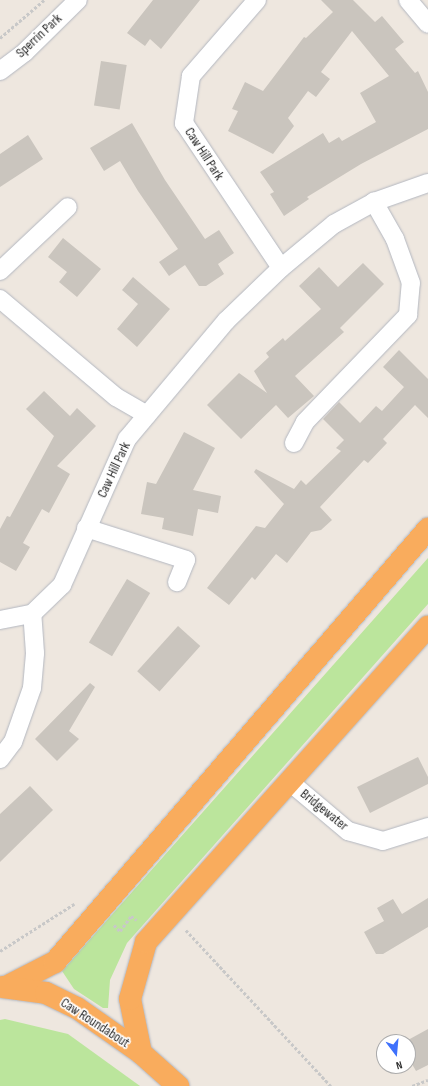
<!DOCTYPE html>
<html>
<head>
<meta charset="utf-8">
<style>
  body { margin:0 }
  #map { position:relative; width:428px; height:1086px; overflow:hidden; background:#eee7df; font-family:"Sofia Sans Condensed",sans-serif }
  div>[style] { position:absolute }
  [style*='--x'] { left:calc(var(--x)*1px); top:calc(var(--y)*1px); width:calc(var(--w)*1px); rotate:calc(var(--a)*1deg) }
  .green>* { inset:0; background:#bbe59c }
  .building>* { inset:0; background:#cac5be; transform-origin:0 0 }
  .path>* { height:2.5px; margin-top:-1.25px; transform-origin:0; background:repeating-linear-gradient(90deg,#c8c8c8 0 3px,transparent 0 5px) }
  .roads { filter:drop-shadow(0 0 1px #b3b7c0) drop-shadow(0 0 1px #b3b7c0) }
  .minor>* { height:18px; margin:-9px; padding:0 9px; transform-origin:9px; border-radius:9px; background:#fff }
  .trunk>* { height:22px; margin:-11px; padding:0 11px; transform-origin:11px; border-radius:11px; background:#f9ac5d }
  span { translate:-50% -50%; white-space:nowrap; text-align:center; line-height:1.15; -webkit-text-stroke:3.5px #fff; paint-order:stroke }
  .street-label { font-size:14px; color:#2d2d2d }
  .north { position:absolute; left:376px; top:1034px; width:40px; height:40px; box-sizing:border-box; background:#fff; border:1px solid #ababab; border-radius:50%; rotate:164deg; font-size:11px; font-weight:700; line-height:16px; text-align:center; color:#2d2d2d }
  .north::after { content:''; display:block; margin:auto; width:14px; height:18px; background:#3f71fc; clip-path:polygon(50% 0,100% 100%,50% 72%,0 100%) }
</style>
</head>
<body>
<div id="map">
  <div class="green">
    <i style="clip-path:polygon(428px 558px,428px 604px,127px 943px,110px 980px,108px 1008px,103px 1008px,74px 989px,62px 971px)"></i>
    <i style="clip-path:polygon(5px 1019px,68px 1034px,140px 1086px,0 1086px,0 1020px)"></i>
  </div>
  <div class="building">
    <i style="clip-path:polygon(153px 0,200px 0,161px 49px,150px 39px,145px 46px,127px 33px)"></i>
    <i style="clip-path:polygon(321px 0,353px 0,375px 22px,382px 16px,404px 42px,395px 49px,415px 73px,418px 71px,428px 92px,428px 129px,361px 164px,307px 197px,309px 199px,284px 216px,270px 194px,274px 192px,260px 172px,323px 133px,329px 143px,339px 137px,342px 141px,376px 122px,360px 93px,389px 76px,352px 31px,321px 72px,330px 79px,316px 97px,308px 91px,288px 118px,294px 126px,273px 154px,228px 131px,238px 111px,232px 109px,245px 82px,263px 91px,304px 37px,306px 38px,333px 12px)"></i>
    <i style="left:101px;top:61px;width:26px;height:45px;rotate:9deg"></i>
    <i style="clip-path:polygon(132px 123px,165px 180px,205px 239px,219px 230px,234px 253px,218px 264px,224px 274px,206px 286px,199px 286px,185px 265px,169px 276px,159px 262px,178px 249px,138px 191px,120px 161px,104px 171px,90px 148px)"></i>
    <i style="clip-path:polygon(28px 135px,43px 159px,0 187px,0 154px)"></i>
    <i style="clip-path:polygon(63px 238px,101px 269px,77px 297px,59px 282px,67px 272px,48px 257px)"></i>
    <i style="clip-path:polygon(363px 263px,384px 284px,340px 328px,344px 332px,295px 376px,314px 396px,288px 418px,276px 405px,241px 439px,207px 405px,239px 373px,267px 393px,254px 371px,269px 357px,266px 353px,283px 338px,285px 341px,321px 309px,299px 286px,319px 267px,338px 287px)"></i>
    <i style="clip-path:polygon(133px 277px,170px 309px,137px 347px,117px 329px,138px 304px,122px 290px)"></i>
    <i style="clip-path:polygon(399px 350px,428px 379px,428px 418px,415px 405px,383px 439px,387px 443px,368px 463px,364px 460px,320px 507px,332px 520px,321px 530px,311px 532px,287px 563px,276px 554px,255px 580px,252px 577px,229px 605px,207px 588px,256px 526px,265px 528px,284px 504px,254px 472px,256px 469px,294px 489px,301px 480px,306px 485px,341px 451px,336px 448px,344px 440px,323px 419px,339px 402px,360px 423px,376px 406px,382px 411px,404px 387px,383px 367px)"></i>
    <i style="clip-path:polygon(44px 391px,70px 416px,77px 408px,96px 426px,57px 466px,70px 474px,49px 513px,42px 509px,23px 543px,30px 547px,16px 571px,0 562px,0 529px,7px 516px,10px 517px,54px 436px,26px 409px)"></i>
    <i style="clip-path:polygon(184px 432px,215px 448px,193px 490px,221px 496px,218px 513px,198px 509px,193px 536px,162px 529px,164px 518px,141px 514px,147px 482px,156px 484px)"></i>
    <i style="left:127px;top:579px;width:27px;height:74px;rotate:31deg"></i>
    <i style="left:178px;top:626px;width:30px;height:61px;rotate:42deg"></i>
    <i style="clip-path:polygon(90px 683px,95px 687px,69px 731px,79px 739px,57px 761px,35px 739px)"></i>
    <i style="clip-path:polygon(418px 757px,428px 777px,428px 784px,370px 813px,357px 787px)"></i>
    <i style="clip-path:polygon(30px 786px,53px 810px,0 862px,0 814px)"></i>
    <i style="clip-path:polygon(428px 898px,428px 927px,383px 954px,376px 954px,364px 932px,384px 921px,377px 908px,393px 899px,402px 914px)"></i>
    <i style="clip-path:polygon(428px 1029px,428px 1065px,416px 1071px,408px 1057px,408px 1040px)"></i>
  </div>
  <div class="path">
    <i style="--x:0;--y:38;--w:58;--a:-40.8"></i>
    <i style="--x:114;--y:925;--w:8;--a:45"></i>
    <i style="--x:120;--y:931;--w:19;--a:-54"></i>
    <i style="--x:131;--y:916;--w:7;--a:34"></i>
    <i style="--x:186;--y:930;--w:213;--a:47.1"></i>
    <i style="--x:0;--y:951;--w:88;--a:-32.4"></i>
    <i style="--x:412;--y:1086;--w:17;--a:-21"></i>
  </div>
  <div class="roads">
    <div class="minor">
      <i style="--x:257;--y:0;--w:101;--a:131"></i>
      <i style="--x:191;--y:76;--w:48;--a:98.5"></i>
      <i style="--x:184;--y:123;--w:174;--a:56.2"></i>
      <i style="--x:408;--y:0;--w:31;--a:50"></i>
      <i style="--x:0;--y:71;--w:31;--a:-37"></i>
      <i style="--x:25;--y:52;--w:74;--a:-44.5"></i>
      <i style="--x:0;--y:271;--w:93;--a:-43.3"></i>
      <i style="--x:0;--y:299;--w:152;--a:40.2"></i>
      <i style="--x:116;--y:397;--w:36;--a:30"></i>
      <i style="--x:294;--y:443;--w:24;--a:-62"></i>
      <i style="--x:305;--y:422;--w:149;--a:-46.1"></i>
      <i style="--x:408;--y:315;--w:32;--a:-85"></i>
      <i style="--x:411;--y:283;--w:47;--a:-110"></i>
      <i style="--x:395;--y:239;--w:43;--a:-119.6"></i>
      <i style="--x:86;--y:528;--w:105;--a:17.7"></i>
      <i style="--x:186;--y:560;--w:24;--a:112"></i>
      <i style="--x:0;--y:620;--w:33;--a:-11"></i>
      <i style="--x:32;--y:614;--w:42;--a:-44"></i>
      <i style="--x:62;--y:585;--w:160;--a:-66"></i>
      <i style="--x:127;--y:439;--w:154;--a:-50"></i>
      <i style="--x:226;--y:321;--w:76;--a:-43.9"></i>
      <i style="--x:281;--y:268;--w:69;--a:-39.7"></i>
      <i style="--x:334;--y:224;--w:46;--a:-28.8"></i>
      <i style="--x:374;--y:202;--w:57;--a:-19.4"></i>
      <i style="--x:0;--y:759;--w:21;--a:-53"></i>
      <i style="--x:13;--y:742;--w:57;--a:-70.6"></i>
      <i style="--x:32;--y:688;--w:35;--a:-85"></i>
      <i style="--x:35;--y:653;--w:39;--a:-94"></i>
      <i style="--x:291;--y:783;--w:75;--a:40.1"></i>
      <i style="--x:348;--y:831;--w:36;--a:16"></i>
      <i style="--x:383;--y:841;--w:47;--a:-17.3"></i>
    </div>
    <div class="trunk">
      <i style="--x:8;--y:986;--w:53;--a:-27.1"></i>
      <i style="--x:55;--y:962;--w:572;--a:-49.26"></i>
      <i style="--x:3;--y:987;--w:43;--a:7.9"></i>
      <i style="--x:46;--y:993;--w:34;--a:26"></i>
      <i style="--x:77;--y:1008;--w:78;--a:35.1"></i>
      <i style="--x:141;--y:1053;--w:50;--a:41.7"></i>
      <i style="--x:141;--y:1053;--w:55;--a:-101.5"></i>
      <i style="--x:130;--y:999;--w:59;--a:-74.3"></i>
      <i style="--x:146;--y:942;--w:423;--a:-48.2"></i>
    </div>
  </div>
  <div class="street-label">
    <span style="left:39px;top:36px;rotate:-43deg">Sperrin Park</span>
    <span style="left:204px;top:154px;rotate:57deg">Caw Hill Park</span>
    <span style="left:114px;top:470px;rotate:-65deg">Caw Hill Park</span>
    <span style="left:324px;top:810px;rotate:39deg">Bridgewater</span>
    <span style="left:95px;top:1023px;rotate:33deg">Caw Roundabout</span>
  </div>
  <div class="north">N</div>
</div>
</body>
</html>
